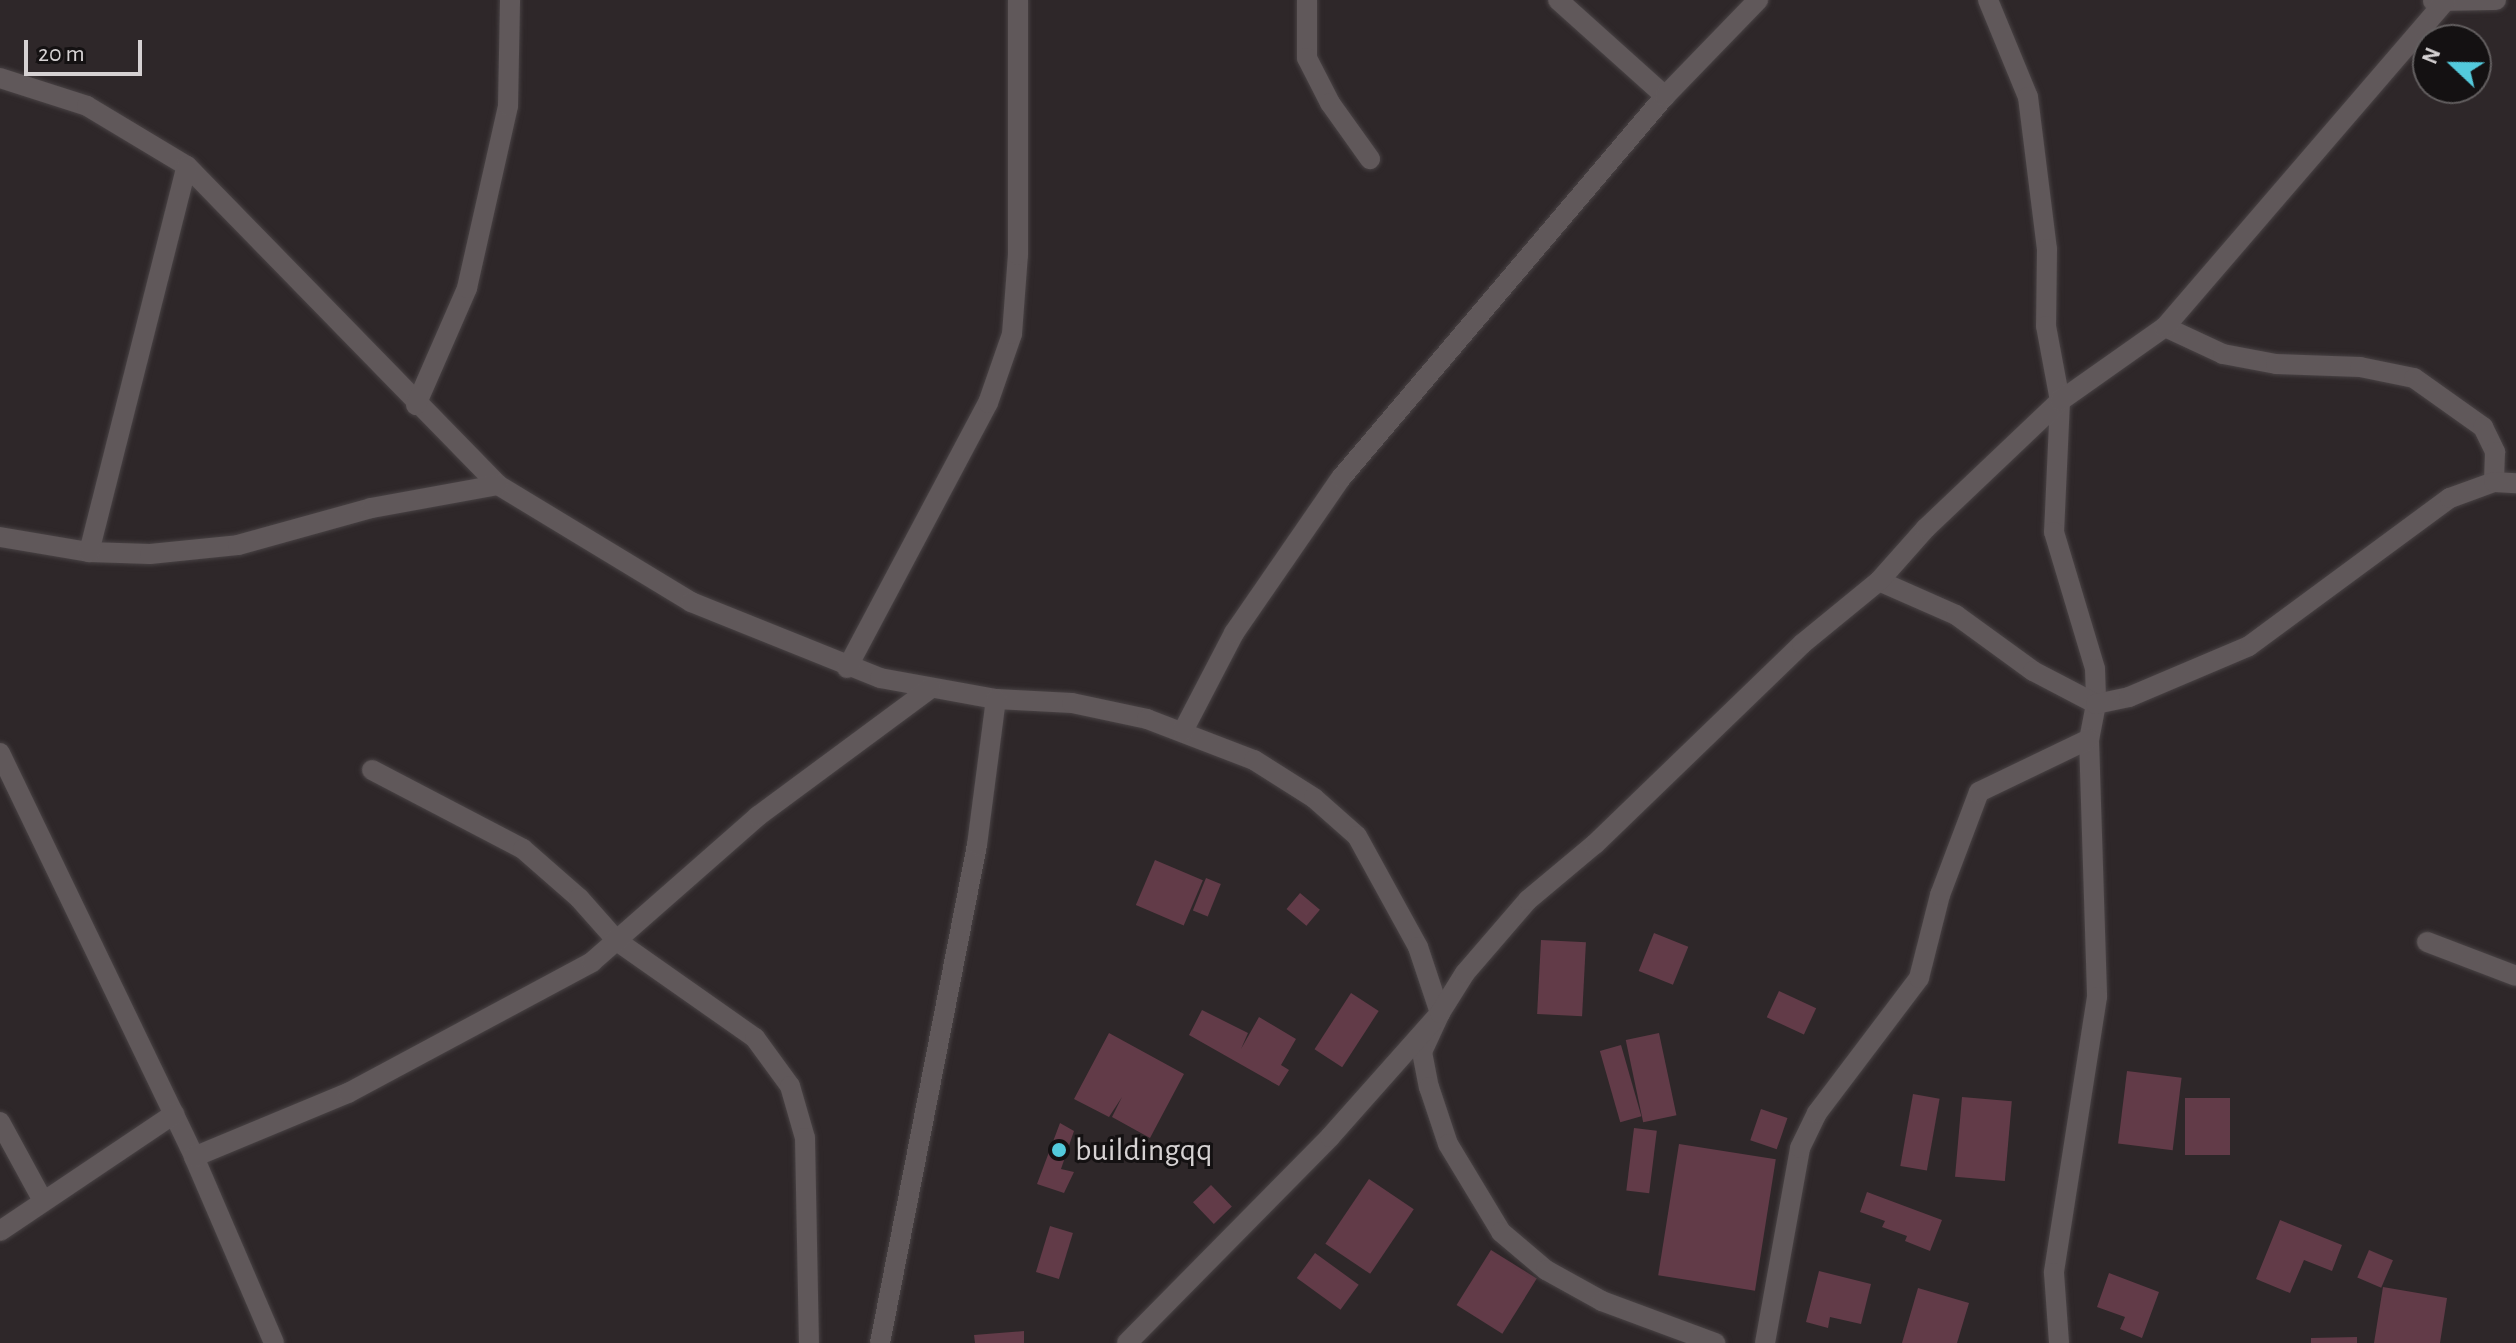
<!DOCTYPE html>
<html>
<head>
<meta charset="utf-8">
<style>
  body { margin:0 }
  #map { position:relative; width:2516px; height:1343px; overflow:hidden; background:#2e2729; font-family:"Alegreya Sans",sans-serif }
  div>[style] { position:absolute }
  [style*='--x'] { left:calc(var(--x)*1px); top:calc(var(--y)*1px); width:calc(var(--w)*1px); rotate:calc(var(--a)*1deg) }
  .building>* { inset:0; background:#623b48; transform-origin:0 0 }
  .roads { filter:drop-shadow(0 0 2px #484244) drop-shadow(0 0 2px #484244) }
  .minor>* { height:20px; margin:-10px; padding:0 10px; transform-origin:10px; border-radius:10px; background:#60585a }
  .dots>* { width:22px; height:22px; translate:-50% -50%; box-sizing:border-box; border:4px solid #141112; border-radius:50% }
  span { translate:-50% -50%; white-space:nowrap; text-align:center; line-height:1.15; -webkit-text-stroke:6px #141112; paint-order:stroke }
  .poi-label { font-size:32px; color:#d6d2d3 }
  .left { translate:0 -50%; text-align:left }
  .north { position:absolute; left:2412px; top:24px; width:80px; height:80px; box-sizing:border-box; background:#141112; border:2px solid #625e5f; border-radius:50%; rotate:292deg; font-size:22px; font-weight:700; line-height:32px; text-align:center; color:#d6d2d3 }
  .north::after { content:''; display:block; margin:auto; width:28px; height:36px; background:#53cadc; clip-path:polygon(50% 0,100% 100%,50% 72%,0 100%) }
  .scale { position:absolute; left:24px; top:40px; width:118px; height:36px; box-sizing:border-box; border:4px solid #d6d2d3; border-top:0; padding-left:10px; font-size:24px; line-height:28px; white-space:nowrap; color:#d6d2d3; -webkit-text-stroke:6px #141112; paint-order:stroke }
</style>
</head>
<body>
<div id="map">
  <div class="building">
    <i style="left:1155px;top:860px;width:52px;height:49px;rotate:23deg"></i>
    <i style="left:1206px;top:878px;width:16px;height:35px;rotate:22deg"></i>
    <i style="left:1300px;top:893px;width:26px;height:21px;rotate:40deg"></i>
    <i style="left:1654px;top:933px;width:37px;height:41px;rotate:22deg"></i>
    <i style="left:1541px;top:940px;width:45px;height:74px;rotate:3deg"></i>
    <i style="left:1779px;top:991px;width:41px;height:29px;rotate:25deg"></i>
    <i style="left:1351px;top:993px;width:33px;height:67px;rotate:33deg"></i>
    <i style="clip-path:polygon(1202px 1010px,1248px 1033px,1241px 1049px,1259px 1017px,1296px 1039px,1281px 1065px,1289px 1070px,1279px 1086px,1189px 1035px)"></i>
    <i style="clip-path:polygon(1109px 1033px,1184px 1074px,1150px 1138px,1112px 1117px,1122px 1097px,1109px 1117px,1074px 1099px)"></i>
    <i style="left:1659px;top:1033px;width:84px;height:34px;rotate:78deg"></i>
    <i style="left:1621px;top:1045px;width:74px;height:22px;rotate:74deg"></i>
    <i style="left:2127px;top:1071px;width:55px;height:73px;rotate:7deg"></i>
    <i style="left:1913px;top:1094px;width:27px;height:73px;rotate:10deg"></i>
    <i style="left:1962px;top:1097px;width:50px;height:80px;rotate:5deg"></i>
    <i style="left:2185px;top:1098px;width:45px;height:57px"></i>
    <i style="left:1761px;top:1109px;width:28px;height:33px;rotate:19deg"></i>
    <i style="clip-path:polygon(1060px 1123px,1074px 1131px,1061px 1169px,1074px 1172px,1064px 1193px,1037px 1184px)"></i>
    <i style="left:1634px;top:1128px;width:23px;height:63px;rotate:7deg"></i>
    <i style="left:1679px;top:1144px;width:98px;height:133px;rotate:9deg"></i>
    <i style="left:1369px;top:1179px;width:54px;height:78px;rotate:34deg"></i>
    <i style="left:1211px;top:1185px;width:30px;height:25px;rotate:46deg"></i>
    <i style="clip-path:polygon(1867px 1192px,1942px 1220px,1930px 1251px,1905px 1241px,1907px 1236px,1882px 1227px,1885px 1221px,1860px 1212px)"></i>
    <i style="clip-path:polygon(2280px 1220px,2342px 1245px,2332px 1271px,2304px 1260px,2290px 1293px,2256px 1279px)"></i>
    <i style="left:1050px;top:1226px;width:24px;height:48px;rotate:17deg"></i>
    <i style="left:1491px;top:1250px;width:54px;height:65px;rotate:32deg"></i>
    <i style="left:2369px;top:1250px;width:26px;height:30px;rotate:23deg"></i>
    <i style="left:1315px;top:1253px;width:54px;height:31px;rotate:36deg"></i>
    <i style="clip-path:polygon(1819px 1271px,1871px 1284px,1861px 1324px,1830px 1317px,1828px 1328px,1806px 1322px)"></i>
    <i style="clip-path:polygon(2109px 1273px,2159px 1292px,2142px 1338px,2120px 1329px,2125px 1317px,2097px 1307px)"></i>
    <i style="clip-path:polygon(2383px 1287px,2447px 1298px,2440px 1343px,2374px 1343px)"></i>
    <i style="clip-path:polygon(1918px 1288px,1969px 1303px,1957px 1343px,1902px 1343px)"></i>
    <i style="clip-path:polygon(1024px 1331px,1024px 1343px,975px 1343px,974px 1335px)"></i>
    <i style="clip-path:polygon(2357px 1337px,2357px 1343px,2311px 1343px,2311px 1338px)"></i>
  </div>
  <div class="roads">
    <div class="minor">
      <i style="--x:1307;--y:0;--w:58;--a:90"></i>
      <i style="--x:1307;--y:58;--w:51;--a:62.9"></i>
      <i style="--x:1330;--y:103;--w:69;--a:54.5"></i>
      <i style="--x:1558;--y:0;--w:144;--a:41.9"></i>
      <i style="--x:1988;--y:0;--w:105;--a:67.6"></i>
      <i style="--x:2028;--y:97;--w:153;--a:82.9"></i>
      <i style="--x:2047;--y:249;--w:77;--a:90.7"></i>
      <i style="--x:2046;--y:326;--w:76;--a:79.4"></i>
      <i style="--x:2060;--y:401;--w:131;--a:92.6"></i>
      <i style="--x:2054;--y:532;--w:143;--a:73.3"></i>
      <i style="--x:2095;--y:669;--w:35;--a:88"></i>
      <i style="--x:2096;--y:704;--w:36;--a:101"></i>
      <i style="--x:2089;--y:739;--w:258;--a:88.2"></i>
      <i style="--x:2097;--y:997;--w:279;--a:98.9"></i>
      <i style="--x:2054;--y:1273;--w:70;--a:85.9"></i>
      <i style="--x:2433;--y:1;--w:63;--a:-0.9"></i>
      <i style="--x:0;--y:78;--w:91;--a:17.8"></i>
      <i style="--x:87;--y:106;--w:117;--a:31"></i>
      <i style="--x:187;--y:166;--w:446;--a:45.7"></i>
      <i style="--x:498;--y:485;--w:226;--a:31.2"></i>
      <i style="--x:691;--y:602;--w:204;--a:21.9"></i>
      <i style="--x:880;--y:678;--w:118;--a:10.3"></i>
      <i style="--x:996;--y:699;--w:76;--a:3"></i>
      <i style="--x:1072;--y:703;--w:77;--a:12"></i>
      <i style="--x:1147;--y:719;--w:115;--a:21"></i>
      <i style="--x:1254;--y:760;--w:71;--a:32.3"></i>
      <i style="--x:1314;--y:798;--w:57;--a:41.5"></i>
      <i style="--x:1357;--y:836;--w:127;--a:61.2"></i>
      <i style="--x:1418;--y:947;--w:70;--a:71.6"></i>
      <i style="--x:1440;--y:1013;--w:43;--a:114.8"></i>
      <i style="--x:1422;--y:1052;--w:36;--a:79"></i>
      <i style="--x:1429;--y:1087;--w:60;--a:71.6"></i>
      <i style="--x:1448;--y:1144;--w:103;--a:58.9"></i>
      <i style="--x:1501;--y:1232;--w:59;--a:40.2"></i>
      <i style="--x:1546;--y:1270;--w:64;--a:29"></i>
      <i style="--x:1602;--y:1301;--w:121;--a:20.4"></i>
      <i style="--x:2165;--y:327;--w:64;--a:25"></i>
      <i style="--x:2223;--y:354;--w:54;--a:10.7"></i>
      <i style="--x:2276;--y:364;--w:84;--a:2"></i>
      <i style="--x:2360;--y:367;--w:55;--a:11.5"></i>
      <i style="--x:2414;--y:378;--w:85;--a:35.4"></i>
      <i style="--x:2483;--y:427;--w:28;--a:64"></i>
      <i style="--x:2495;--y:452;--w:30;--a:92"></i>
      <i style="--x:416;--y:405;--w:128;--a:-66.4"></i>
      <i style="--x:467;--y:288;--w:187;--a:-77.3"></i>
      <i style="--x:508;--y:106;--w:106;--a:-88.9"></i>
      <i style="--x:0;--y:537;--w:90;--a:9.6"></i>
      <i style="--x:89;--y:552;--w:61;--a:1.9"></i>
      <i style="--x:150;--y:554;--w:88;--a:-5.8"></i>
      <i style="--x:238;--y:545;--w:138;--a:-15.5"></i>
      <i style="--x:371;--y:508;--w:129;--a:-10.3"></i>
      <i style="--x:89;--y:552;--w:398;--a:-75.8"></i>
      <i style="--x:1879;--y:581;--w:84;--a:23.8"></i>
      <i style="--x:1956;--y:615;--w:95;--a:36"></i>
      <i style="--x:2033;--y:671;--w:71;--a:27.6"></i>
      <i style="--x:2096;--y:704;--w:34;--a:-12"></i>
      <i style="--x:2129;--y:697;--w:130;--a:-23"></i>
      <i style="--x:2249;--y:646;--w:250;--a:-36.4"></i>
      <i style="--x:2450;--y:498;--w:47;--a:-20"></i>
      <i style="--x:2494;--y:482;--w:22;--a:3"></i>
      <i style="--x:847;--y:668;--w:300;--a:-62"></i>
      <i style="--x:988;--y:403;--w:73;--a:-70.8"></i>
      <i style="--x:1012;--y:334;--w:79;--a:-85.7"></i>
      <i style="--x:1018;--y:255;--w:255;--a:-90"></i>
      <i style="--x:1183;--y:731;--w:110;--a:-62.5"></i>
      <i style="--x:1234;--y:633;--w:188;--a:-55.4"></i>
      <i style="--x:1341;--y:478;--w:501;--a:-49.7"></i>
      <i style="--x:1665;--y:96;--w:134;--a:-45.9"></i>
      <i style="--x:0;--y:753;--w:448;--a:64.3"></i>
      <i style="--x:194;--y:1157;--w:202;--a:66.7"></i>
      <i style="--x:372;--y:770;--w:170;--a:27.6"></i>
      <i style="--x:523;--y:849;--w:74;--a:41.2"></i>
      <i style="--x:579;--y:898;--w:57;--a:48.5"></i>
      <i style="--x:617;--y:941;--w:169;--a:35.1"></i>
      <i style="--x:755;--y:1038;--w:59;--a:53.9"></i>
      <i style="--x:790;--y:1086;--w:54;--a:73.9"></i>
      <i style="--x:805;--y:1138;--w:205;--a:88.9"></i>
      <i style="--x:2427;--y:942;--w:95;--a:20.9"></i>
      <i style="--x:0;--y:1122;--w:90;--a:61.4"></i>
      <i style="--x:194;--y:1157;--w:167;--a:-22.6"></i>
      <i style="--x:348;--y:1093;--w:277;--a:-28.2"></i>
      <i style="--x:592;--y:962;--w:221;--a:-41.3"></i>
      <i style="--x:758;--y:816;--w:215;--a:-36.5"></i>
      <i style="--x:0;--y:1231;--w:210;--a:-33.9"></i>
      <i style="--x:880;--y:1343;--w:507;--a:-78.98"></i>
      <i style="--x:977;--y:845;--w:147;--a:-82.6"></i>
      <i style="--x:1127;--y:1343;--w:289;--a:-45.4"></i>
      <i style="--x:1330;--y:1137;--w:166;--a:-48.4"></i>
      <i style="--x:1440;--y:1013;--w:47;--a:-58"></i>
      <i style="--x:1465;--y:973;--w:96;--a:-49.2"></i>
      <i style="--x:1528;--y:900;--w:87;--a:-39.9"></i>
      <i style="--x:1595;--y:844;--w:288;--a:-44"></i>
      <i style="--x:1802;--y:644;--w:99;--a:-39.3"></i>
      <i style="--x:1879;--y:581;--w:71;--a:-48.4"></i>
      <i style="--x:1926;--y:528;--w:185;--a:-43.5"></i>
      <i style="--x:2060;--y:401;--w:128;--a:-35.2"></i>
      <i style="--x:2165;--y:327;--w:431;--a:-49.3"></i>
      <i style="--x:1765;--y:1343;--w:198;--a:-79.8"></i>
      <i style="--x:1800;--y:1148;--w:39;--a:-64"></i>
      <i style="--x:1817;--y:1113;--w:169;--a:-52.9"></i>
      <i style="--x:1919;--y:978;--w:86;--a:-75.8"></i>
      <i style="--x:1940;--y:895;--w:110;--a:-69.3"></i>
      <i style="--x:1979;--y:792;--w:122;--a:-25.7"></i>
    </div>
  </div>
  <div class="dots">
    <i style="left:1059px;top:1150px;background:#53cadc"></i>
  </div>
  <div class="poi-label">
    <span class="left" style="left:1075px;top:1150px">buildingqq</span>
  </div>
  <div class="north">N</div>
  <div class="scale">20 m</div>
</div>
</body>
</html>
